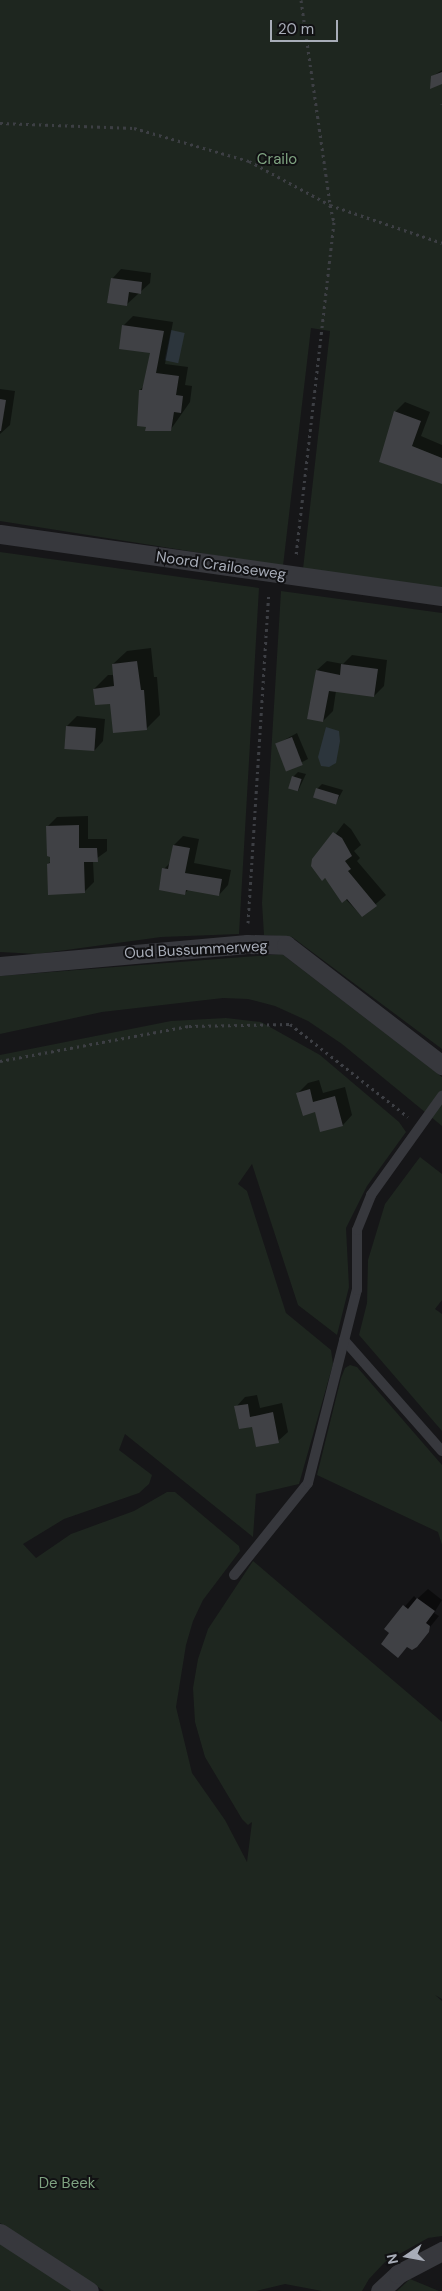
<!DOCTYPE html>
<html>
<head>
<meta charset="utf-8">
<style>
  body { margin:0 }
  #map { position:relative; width:442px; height:2291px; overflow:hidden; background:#161618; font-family:"DM Sans",sans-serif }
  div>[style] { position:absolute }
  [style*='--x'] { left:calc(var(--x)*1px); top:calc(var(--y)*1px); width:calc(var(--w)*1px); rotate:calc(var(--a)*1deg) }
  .green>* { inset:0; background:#1e261f }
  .water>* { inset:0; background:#2c353c; transform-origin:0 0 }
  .shadow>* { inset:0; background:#0007 }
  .building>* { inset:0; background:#404145; transform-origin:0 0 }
  .path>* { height:3px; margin-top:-1.5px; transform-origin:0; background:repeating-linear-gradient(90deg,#3d3f44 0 2.5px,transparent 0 6.5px) }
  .lane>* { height:10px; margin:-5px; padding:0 5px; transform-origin:5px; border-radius:5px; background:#37383d }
  .street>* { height:19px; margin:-9.5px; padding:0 9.5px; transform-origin:9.5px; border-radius:9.5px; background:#37383d }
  span { translate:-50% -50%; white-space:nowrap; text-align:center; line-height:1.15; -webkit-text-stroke:4px #111113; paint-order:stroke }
  .park-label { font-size:15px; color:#7fa381 }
  .street-label { font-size:15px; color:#a8adb8 }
  .north { position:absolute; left:382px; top:2231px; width:50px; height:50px; -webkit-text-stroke:4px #111113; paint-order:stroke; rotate:258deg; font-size:14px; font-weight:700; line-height:20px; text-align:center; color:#a8adb8 }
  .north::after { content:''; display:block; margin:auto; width:18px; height:22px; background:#a8adb8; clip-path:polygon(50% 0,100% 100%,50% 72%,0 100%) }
  .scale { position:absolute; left:270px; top:20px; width:68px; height:22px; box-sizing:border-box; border:2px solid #a8adb8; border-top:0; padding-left:6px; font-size:15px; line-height:18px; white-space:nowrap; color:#a8adb8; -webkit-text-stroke:4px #111113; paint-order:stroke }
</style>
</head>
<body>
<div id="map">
  <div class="green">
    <i style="clip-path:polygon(0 0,442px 0,442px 588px,303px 569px,330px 331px,311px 328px,283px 566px,0 521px)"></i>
    <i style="clip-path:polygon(0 552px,259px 588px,239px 934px,161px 937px,37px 954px,0 952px)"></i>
    <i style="clip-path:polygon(281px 591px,442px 613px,442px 1049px,292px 937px,264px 935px,262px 903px)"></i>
    <i style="clip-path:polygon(282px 954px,442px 1077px,442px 1126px,342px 1044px,308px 1021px,275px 1006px,248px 999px,223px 998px,102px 1012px,0 1034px,0 976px)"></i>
    <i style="clip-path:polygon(226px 1018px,261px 1022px,320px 1055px,399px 1122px,406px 1132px,367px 1186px,346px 1228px,349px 1287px,337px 1335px,298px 1305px,252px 1164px,238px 1184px,247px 1191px,286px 1313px,331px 1350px,333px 1364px,299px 1484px,256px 1494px,253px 1537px,125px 1434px,119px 1450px,152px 1475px,149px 1484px,139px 1493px,64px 1519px,23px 1544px,36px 1558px,71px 1534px,134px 1511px,167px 1492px,175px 1492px,239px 1546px,240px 1551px,203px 1600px,193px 1621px,186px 1645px,176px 1707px,192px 1773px,225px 1820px,247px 1862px,252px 1822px,248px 1825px,242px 1819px,205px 1757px,195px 1722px,193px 1688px,198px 1659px,208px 1629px,253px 1561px,442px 1722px,442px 1999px,435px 1995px,442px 2001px,442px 2236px,428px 2238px,385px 2262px,369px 2279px,362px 2291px,322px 2291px,285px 2284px,256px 2291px,104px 2291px,0 2223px,0 1055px,171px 1021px)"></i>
    <i style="clip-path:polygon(420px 1157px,442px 1174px,442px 1300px,435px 1309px,442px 1314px,442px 1431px,359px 1335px,367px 1303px,368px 1260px,385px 1204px)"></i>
    <i style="clip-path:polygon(350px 1365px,357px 1367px,442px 1465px,442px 1545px,438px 1532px,317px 1475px,341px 1378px,345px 1368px)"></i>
    <i style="clip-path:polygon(0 2240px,81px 2291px,0 2291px)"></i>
    <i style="clip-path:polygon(410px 2279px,439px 2291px,397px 2291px)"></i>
  </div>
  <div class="water">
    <i style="left:171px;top:330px;width:14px;height:31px;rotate:12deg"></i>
    <i style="clip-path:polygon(326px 727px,339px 731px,340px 741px,336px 763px,329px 767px,321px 766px,318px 757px)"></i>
  </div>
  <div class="shadow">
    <i style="clip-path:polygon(442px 70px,442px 83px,433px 76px)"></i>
    <i style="clip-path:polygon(121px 269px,151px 273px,150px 283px,126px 305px,112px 279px)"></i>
    <i style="clip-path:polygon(133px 316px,173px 322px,165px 364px,188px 367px,185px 385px,192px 386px,190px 402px,171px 429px,147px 430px,140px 390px,144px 386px,151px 352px,123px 326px)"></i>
    <i style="clip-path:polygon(0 389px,15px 391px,10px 425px,0 434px)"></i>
    <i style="clip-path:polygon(405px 402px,430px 412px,421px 436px,442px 445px,442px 483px,380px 462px,395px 412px)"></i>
    <i style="clip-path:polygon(151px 648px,154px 677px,157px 677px,160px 715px,146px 729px,94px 689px,108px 675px,114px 675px,113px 664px,127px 651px)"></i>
    <i style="clip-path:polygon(352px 655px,387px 660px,384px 686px,374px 696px,336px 691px,333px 711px,323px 721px,317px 670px,327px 661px,343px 664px)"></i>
    <i style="clip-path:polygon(77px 716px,105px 719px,103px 741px,94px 751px,67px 726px)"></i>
    <i style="clip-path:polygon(297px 733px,308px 759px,287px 770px,277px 744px)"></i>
    <i style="clip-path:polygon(298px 772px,306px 774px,298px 791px,293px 777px)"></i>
    <i style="clip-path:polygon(322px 784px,343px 790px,336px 803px,317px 789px)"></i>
    <i style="clip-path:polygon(88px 816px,88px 839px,107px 839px,107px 851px,93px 861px,94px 882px,84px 892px,48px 864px,51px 861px,47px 827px,57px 817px)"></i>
    <i style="clip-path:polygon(344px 823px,351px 829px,361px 845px,354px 851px,360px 858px,357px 861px,386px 895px,362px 916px,312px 865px)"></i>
    <i style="clip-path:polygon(183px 836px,199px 839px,194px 863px,231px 870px,228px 885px,219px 895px,189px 889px,184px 894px,164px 869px,171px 862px,174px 845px)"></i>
    <i style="clip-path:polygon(319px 1080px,323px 1093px,345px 1087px,352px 1115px,343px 1125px,321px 1130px,316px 1111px,298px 1093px,308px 1083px)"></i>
    <i style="clip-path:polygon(257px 1395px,260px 1408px,282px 1403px,288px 1432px,278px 1441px,253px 1425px,236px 1407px,245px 1397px)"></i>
    <i style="clip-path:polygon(428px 1589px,442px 1600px,434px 1613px,439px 1616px,412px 1649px,408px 1646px,398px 1656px,391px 1633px,386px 1628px,414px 1596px,417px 1599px)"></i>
  </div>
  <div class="building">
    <i style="clip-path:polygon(442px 72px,442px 84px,430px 89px,431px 76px)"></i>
    <i style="clip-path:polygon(111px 278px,142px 282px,141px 294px,129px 292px,127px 306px,107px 303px)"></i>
    <i style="clip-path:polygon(122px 325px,164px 331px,156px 373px,179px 376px,176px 395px,183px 396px,181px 413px,174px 412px,171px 431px,145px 431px,146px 427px,137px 426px,139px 390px,142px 390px,150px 353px,119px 349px)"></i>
    <i style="clip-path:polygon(0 399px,6px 400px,1px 431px,0 431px)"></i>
    <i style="clip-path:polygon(394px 411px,421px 421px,412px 446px,442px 458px,442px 484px,379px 462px)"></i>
    <i style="clip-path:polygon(137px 661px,141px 690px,144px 690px,147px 730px,113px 733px,110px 704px,95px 705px,93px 689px,114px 686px,112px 664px)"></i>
    <i style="clip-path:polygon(341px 664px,378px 669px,374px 697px,329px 691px,323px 722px,307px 719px,316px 670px,340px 675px)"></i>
    <i style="left:66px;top:726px;width:30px;height:23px;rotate:4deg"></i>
    <i style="left:292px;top:737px;width:30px;height:18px;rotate:69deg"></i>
    <i style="left:292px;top:776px;width:10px;height:13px;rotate:17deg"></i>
    <i style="left:316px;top:788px;width:24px;height:10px;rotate:17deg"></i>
    <i style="clip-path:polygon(79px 825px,79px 848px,97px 848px,98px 862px,84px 862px,85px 893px,48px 895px,47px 864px,50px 863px,50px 857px,47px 856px,46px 826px)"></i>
    <i style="clip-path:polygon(333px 832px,342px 838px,352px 856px,345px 861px,351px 869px,348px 871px,377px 906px,362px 917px,347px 899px,342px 903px,325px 878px,322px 881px,311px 866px,312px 859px)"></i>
    <i style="clip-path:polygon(173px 845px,190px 848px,185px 873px,222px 879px,219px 896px,186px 890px,185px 895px,159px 890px,162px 868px,168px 869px)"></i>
    <i style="clip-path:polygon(310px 1089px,313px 1102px,335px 1096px,343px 1126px,320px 1132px,315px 1112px,303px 1116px,296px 1093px)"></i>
    <i style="clip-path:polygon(248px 1404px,250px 1417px,273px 1412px,279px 1443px,256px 1447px,252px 1427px,239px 1429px,234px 1406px)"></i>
    <i style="clip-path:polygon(417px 1598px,435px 1611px,426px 1623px,430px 1626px,429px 1632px,417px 1647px,412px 1650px,407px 1647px,398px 1658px,381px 1644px,389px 1633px,384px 1629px,403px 1605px,408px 1609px)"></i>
  </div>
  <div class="path">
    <i style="--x:301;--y:0;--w:207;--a:81.9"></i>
    <i style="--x:330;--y:205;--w:118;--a:18.7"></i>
    <i style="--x:442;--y:103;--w:1;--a:90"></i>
    <i style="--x:0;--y:123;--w:134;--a:2.1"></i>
    <i style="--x:134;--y:128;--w:120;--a:16"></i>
    <i style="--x:249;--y:161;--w:92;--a:28.5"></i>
    <i style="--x:330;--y:205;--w:17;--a:77"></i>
    <i style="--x:334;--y:222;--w:336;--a:96.5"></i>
    <i style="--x:248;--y:923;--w:331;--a:-86.4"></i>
    <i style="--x:0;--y:1061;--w:192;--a:-10.5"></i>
    <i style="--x:189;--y:1026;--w:101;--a:-1.1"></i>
    <i style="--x:290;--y:1024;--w:150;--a:38.2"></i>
  </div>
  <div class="lane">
    <i style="--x:344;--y:1340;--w:148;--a:48.6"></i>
    <i style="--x:234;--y:1575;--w:118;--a:-51.2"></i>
    <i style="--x:308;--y:1483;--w:199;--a:-75.8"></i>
    <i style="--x:357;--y:1290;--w:60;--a:-90"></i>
    <i style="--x:357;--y:1230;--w:38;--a:-68"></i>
    <i style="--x:371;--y:1195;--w:122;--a:-54.4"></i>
  </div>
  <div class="street">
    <i style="--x:0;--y:534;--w:446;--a:8"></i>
    <i style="--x:0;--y:966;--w:248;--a:-5.1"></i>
    <i style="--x:247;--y:944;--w:39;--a:1"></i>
    <i style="--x:286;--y:945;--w:197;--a:37.6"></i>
    <i style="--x:0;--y:2233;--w:106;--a:33.1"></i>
    <i style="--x:380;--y:2291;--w:25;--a:-43"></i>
    <i style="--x:398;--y:2274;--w:50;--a:-27.6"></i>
  </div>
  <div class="park-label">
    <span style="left:277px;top:160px">Crailo</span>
    <span style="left:67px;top:2184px">De Beek</span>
  </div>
  <div class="street-label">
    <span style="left:221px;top:566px;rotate:8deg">Noord Crailoseweg</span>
    <span style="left:196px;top:950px;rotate:-3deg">Oud Bussummerweg</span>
  </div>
  <div class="north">N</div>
  <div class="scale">20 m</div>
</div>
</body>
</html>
